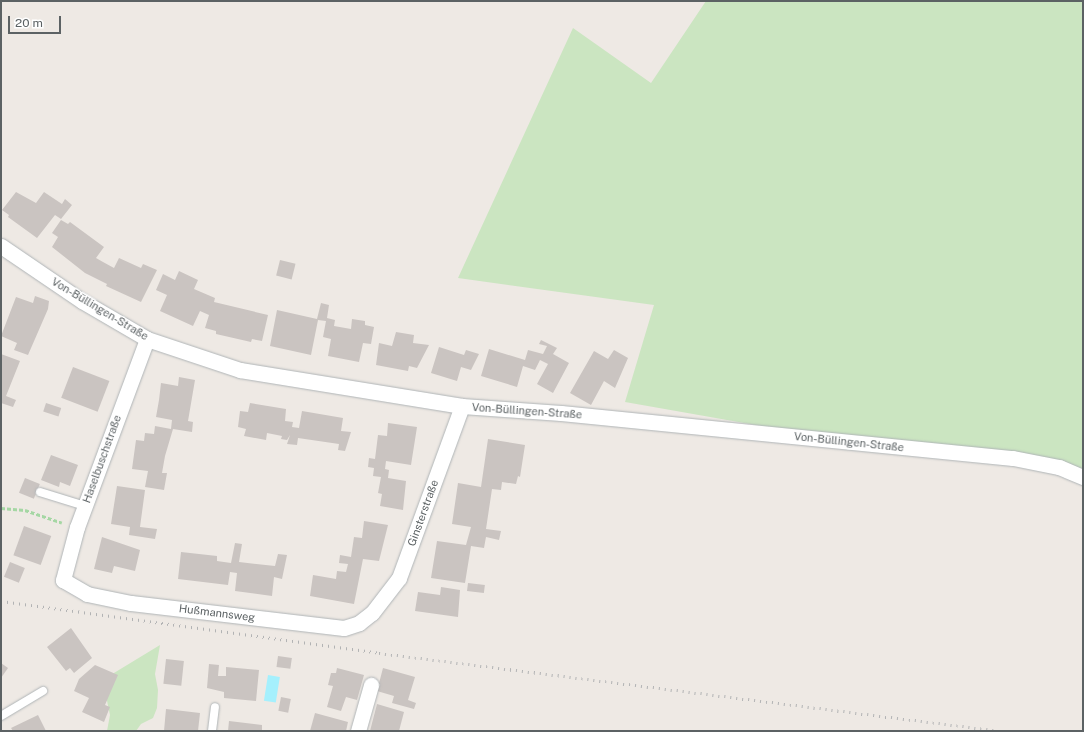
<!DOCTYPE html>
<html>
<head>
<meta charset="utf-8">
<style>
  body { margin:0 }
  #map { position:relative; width:1084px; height:732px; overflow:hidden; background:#eee9e4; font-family:"Public Sans",sans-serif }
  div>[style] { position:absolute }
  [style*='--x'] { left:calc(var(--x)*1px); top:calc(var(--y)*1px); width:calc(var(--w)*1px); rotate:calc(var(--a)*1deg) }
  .green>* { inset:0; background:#cbe5c1 }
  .water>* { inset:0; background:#a5f0fd; transform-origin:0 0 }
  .building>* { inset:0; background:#cac4c1; transform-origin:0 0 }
  .path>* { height:2.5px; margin-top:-1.25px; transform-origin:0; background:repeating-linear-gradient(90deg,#a5d7a4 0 4px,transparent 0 6px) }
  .roads { filter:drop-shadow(0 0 1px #afb4b6) drop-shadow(0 0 1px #afb4b6) }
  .service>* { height:8px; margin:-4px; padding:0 4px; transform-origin:4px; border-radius:4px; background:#fff }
  .minor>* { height:15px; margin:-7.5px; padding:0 7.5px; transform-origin:7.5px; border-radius:7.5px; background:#fff }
  .rail>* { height:3px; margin-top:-1.5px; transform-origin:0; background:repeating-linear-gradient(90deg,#b2b3b4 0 1px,transparent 0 6px) }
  span { translate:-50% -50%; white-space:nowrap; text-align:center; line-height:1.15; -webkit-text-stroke:3px #fff; paint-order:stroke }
  .street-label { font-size:11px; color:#5c6264 }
  .frame { position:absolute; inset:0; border:2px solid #5c6264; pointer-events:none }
  .scale { position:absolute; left:8px; top:16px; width:53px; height:18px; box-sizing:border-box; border:2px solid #5c6264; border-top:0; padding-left:5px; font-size:12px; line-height:14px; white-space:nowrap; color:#5c6264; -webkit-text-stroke:3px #fff; paint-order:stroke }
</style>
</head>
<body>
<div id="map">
  <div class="green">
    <i style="clip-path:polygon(706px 1px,1083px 1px,1083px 474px,784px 430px,625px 402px,654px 305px,458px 278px,573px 28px,651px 83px)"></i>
    <i style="clip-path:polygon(160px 645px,155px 674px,158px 690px,157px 708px,153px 718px,141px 724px,136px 731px,107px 731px,110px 715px,106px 696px,109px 676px)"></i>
  </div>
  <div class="water">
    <i style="left:268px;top:675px;width:12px;height:26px;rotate:9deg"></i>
  </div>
  <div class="building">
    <i style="clip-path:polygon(16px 192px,36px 203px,44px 192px,62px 204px,65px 199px,72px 205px,61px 219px,55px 215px,37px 238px,8px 217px,9px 215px,2px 210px)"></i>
    <i style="clip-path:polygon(61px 220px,68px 224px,70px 222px,104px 247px,96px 258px,103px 262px,114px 268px,119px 258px,141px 268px,143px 264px,157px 270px,141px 302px,106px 286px,107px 284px,85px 273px,52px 247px,58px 237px,52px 233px)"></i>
    <i style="left:280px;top:260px;width:16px;height:16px;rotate:14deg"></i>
    <i style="clip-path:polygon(179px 271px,198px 280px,194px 289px,215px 298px,214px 302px,268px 315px,262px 341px,252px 339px,251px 342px,216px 334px,216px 331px,205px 328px,209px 315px,200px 311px,193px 326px,160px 311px,167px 295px,156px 290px,163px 274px,175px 280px)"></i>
    <i style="clip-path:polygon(35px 296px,49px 301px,48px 309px,28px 355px,14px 350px,17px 343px,1px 336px,16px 297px,33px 303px)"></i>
    <i style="clip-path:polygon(321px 303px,329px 305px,327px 318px,335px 320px,334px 326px,351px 329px,352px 319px,365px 321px,365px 325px,374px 327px,371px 344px,363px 343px,359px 362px,328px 356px,331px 339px,323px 337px,326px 321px,318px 320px,311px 355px,270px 346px,277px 310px,317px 319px)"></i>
    <i style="clip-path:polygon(396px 332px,414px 335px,413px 343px,429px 345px,417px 368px,409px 366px,408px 371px,376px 365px,379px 343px,392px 346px)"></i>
    <i style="clip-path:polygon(541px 340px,557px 348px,553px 354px,569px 363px,553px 393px,537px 384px,548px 364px,540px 360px,535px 370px,523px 366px,517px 387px,481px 376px,489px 349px,525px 360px,528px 350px,543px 354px,547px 346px,539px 344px)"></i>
    <i style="clip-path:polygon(439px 347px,464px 355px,466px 350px,479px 354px,471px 370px,461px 367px,457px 381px,431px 373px)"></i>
    <i style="clip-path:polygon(614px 350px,628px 358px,615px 388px,604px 381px,591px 405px,570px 393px,594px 351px,608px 359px)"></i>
    <i style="clip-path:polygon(1px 354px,20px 361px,6px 396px,16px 400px,13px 407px,1px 403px)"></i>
    <i style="left:73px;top:367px;width:39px;height:33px;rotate:21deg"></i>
    <i style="clip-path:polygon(179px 377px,195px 380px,188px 421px,193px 422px,192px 432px,173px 429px,165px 456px,162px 473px,167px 473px,164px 490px,145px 487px,148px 471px,132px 469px,136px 440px,144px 441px,145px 433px,154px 434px,155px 426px,171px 429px,172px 420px,156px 417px,159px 400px,161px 383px,178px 386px)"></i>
    <i style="left:46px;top:403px;width:16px;height:9px;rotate:18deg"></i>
    <i style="clip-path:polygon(250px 403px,286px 409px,285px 421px,293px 422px,292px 427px,299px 428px,302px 411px,343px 418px,341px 431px,351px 432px,345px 451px,338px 450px,339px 444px,298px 438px,297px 445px,287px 444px,290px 435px,287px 440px,281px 439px,282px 436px,267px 433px,266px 440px,244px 436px,246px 429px,238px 427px,240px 411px,248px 412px)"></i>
    <i style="clip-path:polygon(388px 423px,417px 427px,411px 465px,386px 461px,385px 469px,389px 470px,388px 478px,406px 481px,403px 510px,380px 506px,382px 494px,378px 493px,381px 477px,373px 476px,374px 468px,368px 467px,369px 458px,375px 459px,378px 435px,387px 436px)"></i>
    <i style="clip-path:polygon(488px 439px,525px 445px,520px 477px,518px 476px,516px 484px,502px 482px,501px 490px,492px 489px,486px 529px,501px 531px,499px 540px,486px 537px,484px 548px,471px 546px,465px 583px,431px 578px,437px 541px,466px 545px,471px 527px,452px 524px,458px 483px,481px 487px)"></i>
    <i style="clip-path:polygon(51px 455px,78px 465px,70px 486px,60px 482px,59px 487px,41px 480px)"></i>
    <i style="left:25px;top:478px;width:16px;height:16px;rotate:22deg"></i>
    <i style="clip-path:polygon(117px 486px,145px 490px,140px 527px,157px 529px,155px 539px,129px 535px,130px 527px,111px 524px)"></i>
    <i style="clip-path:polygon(364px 521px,388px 525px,379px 561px,363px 559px,354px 604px,310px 596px,313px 575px,336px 579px,337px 571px,346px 572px,348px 564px,339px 563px,340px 555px,351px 557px,354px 537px,362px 538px)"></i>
    <i style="left:24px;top:526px;width:29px;height:31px;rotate:20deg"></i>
    <i style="clip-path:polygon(102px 537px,140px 550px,135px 571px,114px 566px,112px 573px,94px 569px)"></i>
    <i style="clip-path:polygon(235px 543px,242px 544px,239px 562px,275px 566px,278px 554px,287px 555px,282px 579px,274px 577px,272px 596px,235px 591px,237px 573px,230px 572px,228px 585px,178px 579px,181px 552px,217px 556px,217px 561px,231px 563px)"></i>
    <i style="left:10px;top:562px;width:16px;height:16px;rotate:22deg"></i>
    <i style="left:468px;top:583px;width:17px;height:8px;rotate:7deg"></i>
    <i style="clip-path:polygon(441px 587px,460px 590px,458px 617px,415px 611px,418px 592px,440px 595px)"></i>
    <i style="clip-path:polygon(71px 628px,92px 658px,74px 673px,70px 668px,66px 671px,47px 647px)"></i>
    <i style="left:278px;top:656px;width:14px;height:11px;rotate:8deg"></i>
    <i style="left:166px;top:659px;width:18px;height:25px;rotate:6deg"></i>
    <i style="clip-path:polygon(1px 663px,8px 668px,1px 678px)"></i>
    <i style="clip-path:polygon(209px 664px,219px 665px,218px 676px,226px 676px,226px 667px,259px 670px,256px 701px,224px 698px,224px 692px,207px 688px)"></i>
    <i style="clip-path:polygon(95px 665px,118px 675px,105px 705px,110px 707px,104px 722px,82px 712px,89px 698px,74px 691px,79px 679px)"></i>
    <i style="clip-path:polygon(337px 668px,364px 675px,357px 700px,346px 697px,341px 711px,327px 707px,333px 686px,328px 685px,331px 673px,336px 673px)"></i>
    <i style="clip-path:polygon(383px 668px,415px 677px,408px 700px,416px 703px,414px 709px,392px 703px,394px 696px,377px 691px)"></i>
    <i style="left:281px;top:697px;width:10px;height:14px;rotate:11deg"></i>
    <i style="clip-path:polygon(377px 704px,404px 712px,399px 731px,370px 731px)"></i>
    <i style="clip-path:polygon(166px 709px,200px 713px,198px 731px,164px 731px)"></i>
    <i style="clip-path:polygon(315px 713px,348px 722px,346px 731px,310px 731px)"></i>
    <i style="clip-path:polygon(38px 715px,46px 731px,13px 731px,11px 728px)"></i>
    <i style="clip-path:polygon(229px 721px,262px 725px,262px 731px,228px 731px)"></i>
  </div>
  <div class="path">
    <i style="--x:1;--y:508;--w:24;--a:5"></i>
    <i style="--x:25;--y:510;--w:39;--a:19"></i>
  </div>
  <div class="roads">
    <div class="service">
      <i style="--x:40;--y:492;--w:47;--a:17.3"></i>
      <i style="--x:1;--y:716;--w:49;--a:-30.8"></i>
      <i style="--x:212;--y:731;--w:24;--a:-83"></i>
    </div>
    <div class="minor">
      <i style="--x:1;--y:246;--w:98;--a:34.2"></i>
      <i style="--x:82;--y:301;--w:75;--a:30.3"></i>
      <i style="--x:147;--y:339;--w:98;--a:18.4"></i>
      <i style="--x:240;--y:370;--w:225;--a:9.2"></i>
      <i style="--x:462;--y:406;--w:99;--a:4"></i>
      <i style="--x:561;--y:413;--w:454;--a:5.7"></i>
      <i style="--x:1013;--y:458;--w:47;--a:11.1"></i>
      <i style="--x:1059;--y:467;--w:26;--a:23"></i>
      <i style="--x:147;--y:339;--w:201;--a:110.4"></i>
      <i style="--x:77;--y:527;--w:55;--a:104.8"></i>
      <i style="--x:63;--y:580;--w:28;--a:30"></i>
      <i style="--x:87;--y:594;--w:45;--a:11.6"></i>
      <i style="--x:131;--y:603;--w:214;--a:6.7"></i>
      <i style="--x:344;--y:628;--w:16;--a:-18"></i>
      <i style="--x:359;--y:623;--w:16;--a:-38"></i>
      <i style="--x:372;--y:613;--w:44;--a:-52.4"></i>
      <i style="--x:399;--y:578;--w:183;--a:-69.9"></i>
      <i style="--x:358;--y:731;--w:48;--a:-74.2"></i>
    </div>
  </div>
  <div class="rail">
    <i style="--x:1;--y:601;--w:382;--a:7.8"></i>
    <i style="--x:379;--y:653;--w:627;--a:7.15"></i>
  </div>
  <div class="street-label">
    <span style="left:100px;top:309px;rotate:31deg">Von-Büllingen-Straße</span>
    <span style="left:527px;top:411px;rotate:4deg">Von-Büllingen-Straße</span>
    <span style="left:849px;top:442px;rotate:6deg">Von-Büllingen-Straße</span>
    <span style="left:102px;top:459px;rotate:-70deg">Haselbuschstraße</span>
    <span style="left:423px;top:513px;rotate:-70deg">Ginsterstraße</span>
    <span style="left:217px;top:613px;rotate:7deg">Hußmannsweg</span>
  </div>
  <div class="frame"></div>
  <div class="scale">20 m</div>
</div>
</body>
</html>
